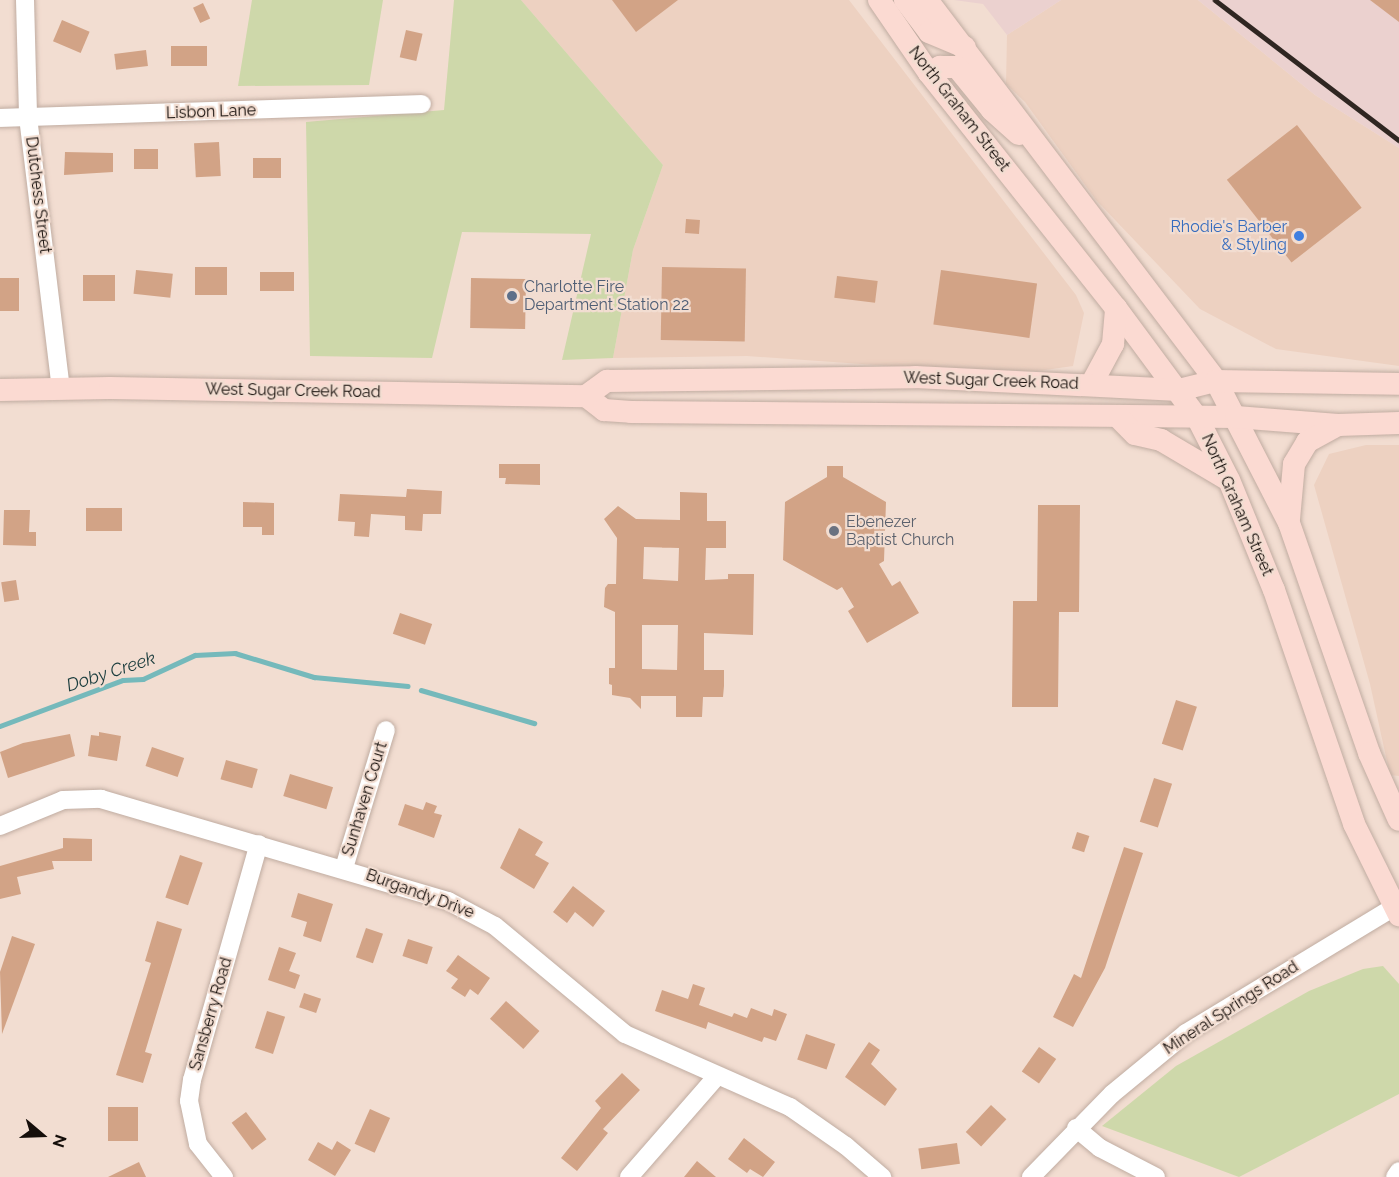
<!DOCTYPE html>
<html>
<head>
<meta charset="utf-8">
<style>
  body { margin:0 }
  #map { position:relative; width:1399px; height:1177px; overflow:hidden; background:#f2ddd1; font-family:Raleway,sans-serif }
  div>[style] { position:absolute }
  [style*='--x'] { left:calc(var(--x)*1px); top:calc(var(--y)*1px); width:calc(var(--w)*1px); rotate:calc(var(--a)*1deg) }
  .built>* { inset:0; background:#edd1c1 }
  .industrial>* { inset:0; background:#ebd1cf }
  .green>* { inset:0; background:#ced8aa }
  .stream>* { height:4.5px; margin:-2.25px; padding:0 2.25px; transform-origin:2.25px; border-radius:2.25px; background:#75b9bb }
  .building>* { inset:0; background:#d2a386; transform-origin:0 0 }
  .roads { filter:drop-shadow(0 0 2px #c0aca1) drop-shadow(0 0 2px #c0aca1) }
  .minor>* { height:18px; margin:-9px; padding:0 9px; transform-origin:9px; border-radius:9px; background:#fff }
  .major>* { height:22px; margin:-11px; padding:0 11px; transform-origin:11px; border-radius:11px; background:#fbdad2 }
  .rail>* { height:4.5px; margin:-2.25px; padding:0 2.25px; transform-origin:2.25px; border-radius:2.25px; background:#2f2621 }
  .dots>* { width:16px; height:16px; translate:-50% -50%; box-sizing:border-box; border:3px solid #f2ddd1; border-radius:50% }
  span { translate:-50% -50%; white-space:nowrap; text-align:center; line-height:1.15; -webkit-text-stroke:4.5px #f2ddd1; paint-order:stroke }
  .street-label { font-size:16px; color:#150e0a }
  .shop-label { font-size:16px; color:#366cbe }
  .right { translate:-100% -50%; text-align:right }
  .service-label { font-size:16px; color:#4e5e75 }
  .left { translate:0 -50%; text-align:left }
  .worship-label { font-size:16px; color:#5b616d }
  .water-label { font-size:18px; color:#1a3c3d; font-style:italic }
  .north { position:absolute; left:12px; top:1105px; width:60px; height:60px; -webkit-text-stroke:4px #f2ddd1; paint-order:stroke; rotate:109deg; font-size:16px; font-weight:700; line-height:24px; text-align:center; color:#150e0a }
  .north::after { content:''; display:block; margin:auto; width:21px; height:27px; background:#150e0a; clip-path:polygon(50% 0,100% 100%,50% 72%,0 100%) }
</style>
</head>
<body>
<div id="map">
  <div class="built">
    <i style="clip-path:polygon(521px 0,849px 0,1076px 295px,1084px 313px,1073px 366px,1038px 371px,933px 369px,747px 356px,613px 358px,633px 250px,663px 165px)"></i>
    <i style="clip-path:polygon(1061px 0,1198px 0,1315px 95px,1399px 148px,1399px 366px,1276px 349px,1200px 309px,1096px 200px,1025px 102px,1006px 84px,1007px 35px)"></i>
    <i style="clip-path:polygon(1366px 445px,1399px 445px,1399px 776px,1390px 775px,1370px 684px,1314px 485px,1329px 454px)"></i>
  </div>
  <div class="industrial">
    <i style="clip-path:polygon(954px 0,1061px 0,1007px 35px,983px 4px)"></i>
    <i style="clip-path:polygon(1198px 0,1399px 0,1399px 148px,1315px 95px)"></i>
  </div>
  <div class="green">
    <i style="clip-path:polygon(252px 0,383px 0,369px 85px,238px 86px)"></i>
    <i style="clip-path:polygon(454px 0,521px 0,663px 165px,633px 250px,613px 358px,562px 360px,591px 234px,462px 232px,432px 358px,310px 356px,306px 122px,444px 110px)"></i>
    <i style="clip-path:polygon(1383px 966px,1399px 984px,1399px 1094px,1239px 1177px,1102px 1126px,1176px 1066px,1309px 991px,1363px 969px)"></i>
  </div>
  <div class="stream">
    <i style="--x:421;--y:690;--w:118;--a:16.3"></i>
    <i style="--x:0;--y:726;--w:131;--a:-20.5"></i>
    <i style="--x:123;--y:680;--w:20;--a:-3"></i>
    <i style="--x:143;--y:679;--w:57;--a:-24.8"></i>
    <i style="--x:195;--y:655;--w:40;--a:-2.9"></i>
    <i style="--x:235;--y:653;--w:83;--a:16.9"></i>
    <i style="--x:314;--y:677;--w:94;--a:5.5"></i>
  </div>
  <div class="building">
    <i style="clip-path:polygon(612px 0,678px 0,636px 32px)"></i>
    <i style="clip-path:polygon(1370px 0,1399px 0,1399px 22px)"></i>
    <i style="left:203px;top:3px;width:17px;height:11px;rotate:65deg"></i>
    <i style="left:62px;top:20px;width:30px;height:23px;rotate:23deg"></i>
    <i style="left:406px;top:30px;width:17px;height:28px;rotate:13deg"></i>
    <i style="left:207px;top:46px;width:20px;height:36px;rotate:90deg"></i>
    <i style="left:146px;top:50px;width:16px;height:32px;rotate:83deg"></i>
    <i style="left:1297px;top:125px;width:105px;height:89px;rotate:52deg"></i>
    <i style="left:219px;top:142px;width:34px;height:25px;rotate:87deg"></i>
    <i style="left:134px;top:149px;width:24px;height:20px"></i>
    <i style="clip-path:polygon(65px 152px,113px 153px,113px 172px,64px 175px)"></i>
    <i style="left:281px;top:158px;width:20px;height:28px;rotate:90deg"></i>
    <i style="left:686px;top:219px;width:14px;height:14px;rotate:4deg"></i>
    <i style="left:195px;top:267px;width:32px;height:28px"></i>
    <i style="left:662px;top:267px;width:84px;height:73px;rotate:1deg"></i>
    <i style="left:136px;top:270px;width:37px;height:24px;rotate:6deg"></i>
    <i style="left:941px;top:270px;width:97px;height:55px;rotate:8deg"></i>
    <i style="left:260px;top:272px;width:34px;height:19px"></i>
    <i style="left:83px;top:275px;width:32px;height:26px"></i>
    <i style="left:837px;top:276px;width:41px;height:22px;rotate:7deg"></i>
    <i style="left:0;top:278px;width:19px;height:33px"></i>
    <i style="left:471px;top:278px;width:55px;height:50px;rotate:1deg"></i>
    <i style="clip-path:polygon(499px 464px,540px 464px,540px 485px,505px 484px,506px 478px,499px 478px)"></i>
    <i style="clip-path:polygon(827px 466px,843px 466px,843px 477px,886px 502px,884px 561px,879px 564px,892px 586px,900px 581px,919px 613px,867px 643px,848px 611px,854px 607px,842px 587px,837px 590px,783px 560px,785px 502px,827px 477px)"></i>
    <i style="clip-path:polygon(407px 489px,442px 491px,441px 514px,423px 514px,422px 531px,405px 530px,405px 516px,371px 514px,369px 537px,354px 536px,355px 522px,338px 521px,340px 494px,406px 497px)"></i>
    <i style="clip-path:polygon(evenodd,680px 492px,707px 493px,707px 521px,726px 521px,726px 548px,706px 548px,705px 580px,728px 579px,728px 574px,754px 574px,753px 635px,704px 633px,704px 670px,724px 670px,724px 686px,723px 697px,703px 697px,702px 717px,676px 717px,676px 696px,641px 696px,641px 709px,630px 698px,612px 695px,612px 685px,609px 684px,609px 668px,615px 668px,615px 612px,604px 607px,605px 588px,608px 584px,616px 584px,617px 538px,604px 519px,618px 506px,636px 519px,680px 520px,680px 492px,644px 547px,679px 548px,678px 581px,643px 579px,644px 547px,680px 492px,642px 625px,678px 625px,677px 670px,642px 669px,642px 625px)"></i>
    <i style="clip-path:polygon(243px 502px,274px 503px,274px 535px,262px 535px,262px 527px,243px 527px)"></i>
    <i style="clip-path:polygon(1038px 505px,1080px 505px,1079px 612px,1059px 612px,1058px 707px,1012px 707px,1013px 601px,1037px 601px)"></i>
    <i style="left:86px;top:508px;width:36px;height:23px"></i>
    <i style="clip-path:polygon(4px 510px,30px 510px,29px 532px,36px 532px,36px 546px,3px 545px)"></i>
    <i style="left:16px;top:580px;width:20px;height:15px;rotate:81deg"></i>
    <i style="left:400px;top:613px;width:34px;height:22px;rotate:19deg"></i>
    <i style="left:1176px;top:700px;width:22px;height:46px;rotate:18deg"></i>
    <i style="clip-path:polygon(99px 732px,121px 736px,117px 761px,88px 756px,91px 735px,99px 736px)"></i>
    <i style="clip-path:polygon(70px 734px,75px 756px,8px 778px,0 752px,23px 743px)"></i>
    <i style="left:152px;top:747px;width:34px;height:20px;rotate:19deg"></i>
    <i style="left:226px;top:760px;width:33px;height:20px;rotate:16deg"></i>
    <i style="left:290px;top:774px;width:45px;height:23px;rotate:17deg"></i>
    <i style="left:1154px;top:778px;width:19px;height:46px;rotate:18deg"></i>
    <i style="clip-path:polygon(426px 802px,437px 806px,434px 813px,442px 815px,434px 838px,398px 825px,405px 804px,423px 810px)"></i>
    <i style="clip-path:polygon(519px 828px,543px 842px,535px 855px,549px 863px,534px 889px,500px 868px)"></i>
    <i style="left:1077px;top:832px;width:13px;height:17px;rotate:18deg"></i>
    <i style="clip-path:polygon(63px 838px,92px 839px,92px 861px,52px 861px,54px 869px,17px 877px,21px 894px,0 899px,0 866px,63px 848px)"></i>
    <i style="clip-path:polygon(1124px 847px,1143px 853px,1105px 968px,1073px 1027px,1053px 1017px,1074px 974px,1081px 978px)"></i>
    <i style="left:180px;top:855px;width:24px;height:45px;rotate:19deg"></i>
    <i style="clip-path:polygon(573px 886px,605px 911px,593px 927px,575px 912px,567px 923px,553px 912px)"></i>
    <i style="clip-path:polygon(298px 893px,333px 904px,321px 942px,303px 936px,307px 922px,291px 917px)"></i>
    <i style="clip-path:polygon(157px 921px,182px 929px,145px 1052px,152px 1054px,143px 1083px,116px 1075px,151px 963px,145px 961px)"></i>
    <i style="left:366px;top:928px;width:18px;height:31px;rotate:19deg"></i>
    <i style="clip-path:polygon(12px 936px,35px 944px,2px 1034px,0 972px)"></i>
    <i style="left:408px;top:939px;width:26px;height:18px;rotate:18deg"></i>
    <i style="clip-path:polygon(279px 947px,296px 953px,289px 971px,300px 975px,295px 989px,268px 980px)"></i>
    <i style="clip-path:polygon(458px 955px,490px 978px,478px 995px,470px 989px,465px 997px,451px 988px,458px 979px,446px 971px)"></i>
    <i style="clip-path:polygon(693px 984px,705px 988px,699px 1005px,732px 1017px,734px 1013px,747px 1018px,751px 1008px,772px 1016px,774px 1009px,787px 1014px,776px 1041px,764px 1037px,762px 1042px,708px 1022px,706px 1029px,655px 1011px,662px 990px,688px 999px)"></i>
    <i style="left:304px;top:993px;width:18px;height:15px;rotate:19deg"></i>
    <i style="left:506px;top:1001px;width:45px;height:24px;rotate:42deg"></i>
    <i style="left:267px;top:1011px;width:19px;height:39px;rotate:18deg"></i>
    <i style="left:806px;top:1034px;width:31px;height:27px;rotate:19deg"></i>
    <i style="clip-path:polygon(869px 1042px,880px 1050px,871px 1064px,897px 1089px,885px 1106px,845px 1077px)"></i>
    <i style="left:1039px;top:1047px;width:21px;height:30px;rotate:35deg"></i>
    <i style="clip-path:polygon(622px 1073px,640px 1090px,603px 1129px,608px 1133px,577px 1171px,561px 1158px,601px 1108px,595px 1101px)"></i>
    <i style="left:991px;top:1105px;width:21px;height:37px;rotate:43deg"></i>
    <i style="left:108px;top:1107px;width:30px;height:34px"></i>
    <i style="left:370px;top:1109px;width:22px;height:38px;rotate:24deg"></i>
    <i style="left:246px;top:1112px;width:34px;height:18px;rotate:53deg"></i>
    <i style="clip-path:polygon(744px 1138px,775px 1162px,763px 1177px,750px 1169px,747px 1173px,728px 1159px)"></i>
    <i style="clip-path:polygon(337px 1141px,351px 1150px,335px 1176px,308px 1160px,318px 1142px,332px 1150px)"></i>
    <i style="left:957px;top:1143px;width:21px;height:39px;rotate:82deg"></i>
    <i style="clip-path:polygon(697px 1161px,716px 1177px,684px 1177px)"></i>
    <i style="clip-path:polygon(139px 1162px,146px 1177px,108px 1177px)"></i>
  </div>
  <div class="roads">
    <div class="minor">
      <i style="--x:25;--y:0;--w:117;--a:88.5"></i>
      <i style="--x:28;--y:117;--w:274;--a:83.1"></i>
      <i style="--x:0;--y:118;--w:422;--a:-1.9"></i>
      <i style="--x:0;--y:826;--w:68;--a:-22.4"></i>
      <i style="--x:63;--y:800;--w:38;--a:-2"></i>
      <i style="--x:101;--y:799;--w:362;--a:16.4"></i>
      <i style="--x:448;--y:901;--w:53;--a:28"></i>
      <i style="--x:495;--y:926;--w:169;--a:39.7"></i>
      <i style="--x:625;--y:1034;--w:180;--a:23.9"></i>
      <i style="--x:790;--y:1107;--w:68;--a:34.9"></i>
      <i style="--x:846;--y:1146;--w:48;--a:40.7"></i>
      <i style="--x:344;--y:868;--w:144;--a:-73.1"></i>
      <i style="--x:1076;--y:1128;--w:31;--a:40"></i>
      <i style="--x:1100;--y:1148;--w:63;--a:27.4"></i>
      <i style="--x:224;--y:1177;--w:42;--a:-128.2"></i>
      <i style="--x:198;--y:1144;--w:44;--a:-101.8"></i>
      <i style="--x:189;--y:1101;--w:21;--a:-82"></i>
      <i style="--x:192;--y:1080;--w:245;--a:-74.2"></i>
      <i style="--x:629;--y:1177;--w:134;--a:-48.9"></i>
      <i style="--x:1031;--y:1177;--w:116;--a:-45.7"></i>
      <i style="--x:1112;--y:1094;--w:96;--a:-39.5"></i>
      <i style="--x:1186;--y:1033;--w:243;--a:-31.2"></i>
      <i style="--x:1395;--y:1177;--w:7;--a:-56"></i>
    </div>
    <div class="major">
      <i style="--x:879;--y:0;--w:88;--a:55.6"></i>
      <i style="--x:929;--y:73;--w:300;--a:51.5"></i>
      <i style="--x:1116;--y:308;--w:138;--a:53.5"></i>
      <i style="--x:1198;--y:419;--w:68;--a:63.1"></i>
      <i style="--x:1229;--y:480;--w:119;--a:67.8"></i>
      <i style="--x:1274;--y:590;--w:247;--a:71.1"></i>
      <i style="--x:1354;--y:824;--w:102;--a:63.7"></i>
      <i style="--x:905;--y:0;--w:40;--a:53"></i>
      <i style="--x:929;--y:32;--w:39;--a:23"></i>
      <i style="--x:927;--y:0;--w:478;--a:52.8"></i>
      <i style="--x:1216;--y:381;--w:160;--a:62.8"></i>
      <i style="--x:1289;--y:523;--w:244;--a:70.8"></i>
      <i style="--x:1369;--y:753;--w:73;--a:65.9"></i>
      <i style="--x:929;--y:73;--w:13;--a:-29"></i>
      <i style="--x:940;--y:67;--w:17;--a:0"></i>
      <i style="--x:957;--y:67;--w:55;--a:50.9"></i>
      <i style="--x:992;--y:110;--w:36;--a:42"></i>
      <i style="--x:1091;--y:385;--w:47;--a:-61.8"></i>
      <i style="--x:1113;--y:344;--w:36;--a:-85"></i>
      <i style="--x:0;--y:390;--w:110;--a:-1"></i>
      <i style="--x:110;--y:388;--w:476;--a:1"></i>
      <i style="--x:586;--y:396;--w:23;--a:38"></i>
      <i style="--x:604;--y:410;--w:27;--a:4"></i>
      <i style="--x:631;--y:412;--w:605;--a:0.47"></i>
      <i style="--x:1236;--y:417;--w:102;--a:4.5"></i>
      <i style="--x:1338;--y:425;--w:61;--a:-1.9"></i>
      <i style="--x:586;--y:396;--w:26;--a:-36"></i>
      <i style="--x:607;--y:381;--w:308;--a:-0.7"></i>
      <i style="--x:915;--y:377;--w:264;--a:2.8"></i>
      <i style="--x:1179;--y:390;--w:38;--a:-14"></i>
      <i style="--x:1216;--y:381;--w:183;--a:0.9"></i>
      <i style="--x:1120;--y:419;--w:21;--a:45"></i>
      <i style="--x:1135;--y:434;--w:27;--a:13"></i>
      <i style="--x:1161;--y:440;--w:77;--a:30.6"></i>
      <i style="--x:1289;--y:519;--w:55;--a:-84.8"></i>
      <i style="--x:1294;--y:464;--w:26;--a:-59"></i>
      <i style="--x:1307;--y:442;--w:35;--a:-29"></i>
    </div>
  </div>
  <div class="rail">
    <i style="--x:1215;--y:0;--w:231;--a:37.3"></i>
  </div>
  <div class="dots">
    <i style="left:1299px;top:236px;background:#3f7fe0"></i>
    <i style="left:512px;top:296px;background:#5c6f8a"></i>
    <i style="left:834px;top:531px;background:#6b7280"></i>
  </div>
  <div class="street-label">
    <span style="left:959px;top:109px;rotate:52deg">North Graham Street</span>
    <span style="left:211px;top:112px;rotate:-2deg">Lisbon Lane</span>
    <span style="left:38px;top:195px;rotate:83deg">Dutchess Street</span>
    <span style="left:991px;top:381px;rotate:2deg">West Sugar Creek Road</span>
    <span style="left:293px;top:391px;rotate:1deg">West Sugar Creek Road</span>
    <span style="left:1237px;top:505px;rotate:66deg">North Graham Street</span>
    <span style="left:365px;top:799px;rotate:-73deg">Sunhaven Court</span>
    <span style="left:420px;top:894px;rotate:20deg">Burgandy Drive</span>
    <span style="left:1231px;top:1008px;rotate:-33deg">Mineral Springs Road</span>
    <span style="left:211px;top:1014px;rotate:-74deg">Sansberry Road</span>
  </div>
  <div class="shop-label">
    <span class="right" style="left:1287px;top:236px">Rhodie's Barber<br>&amp; Styling</span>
  </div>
  <div class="service-label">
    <span class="left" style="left:524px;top:296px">Charlotte Fire<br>Department Station 22</span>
  </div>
  <div class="worship-label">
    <span class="left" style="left:846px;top:531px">Ebenezer<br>Baptist Church</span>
  </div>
  <div class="water-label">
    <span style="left:111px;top:672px;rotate:-18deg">Doby Creek</span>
  </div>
  <div class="north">N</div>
</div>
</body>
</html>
